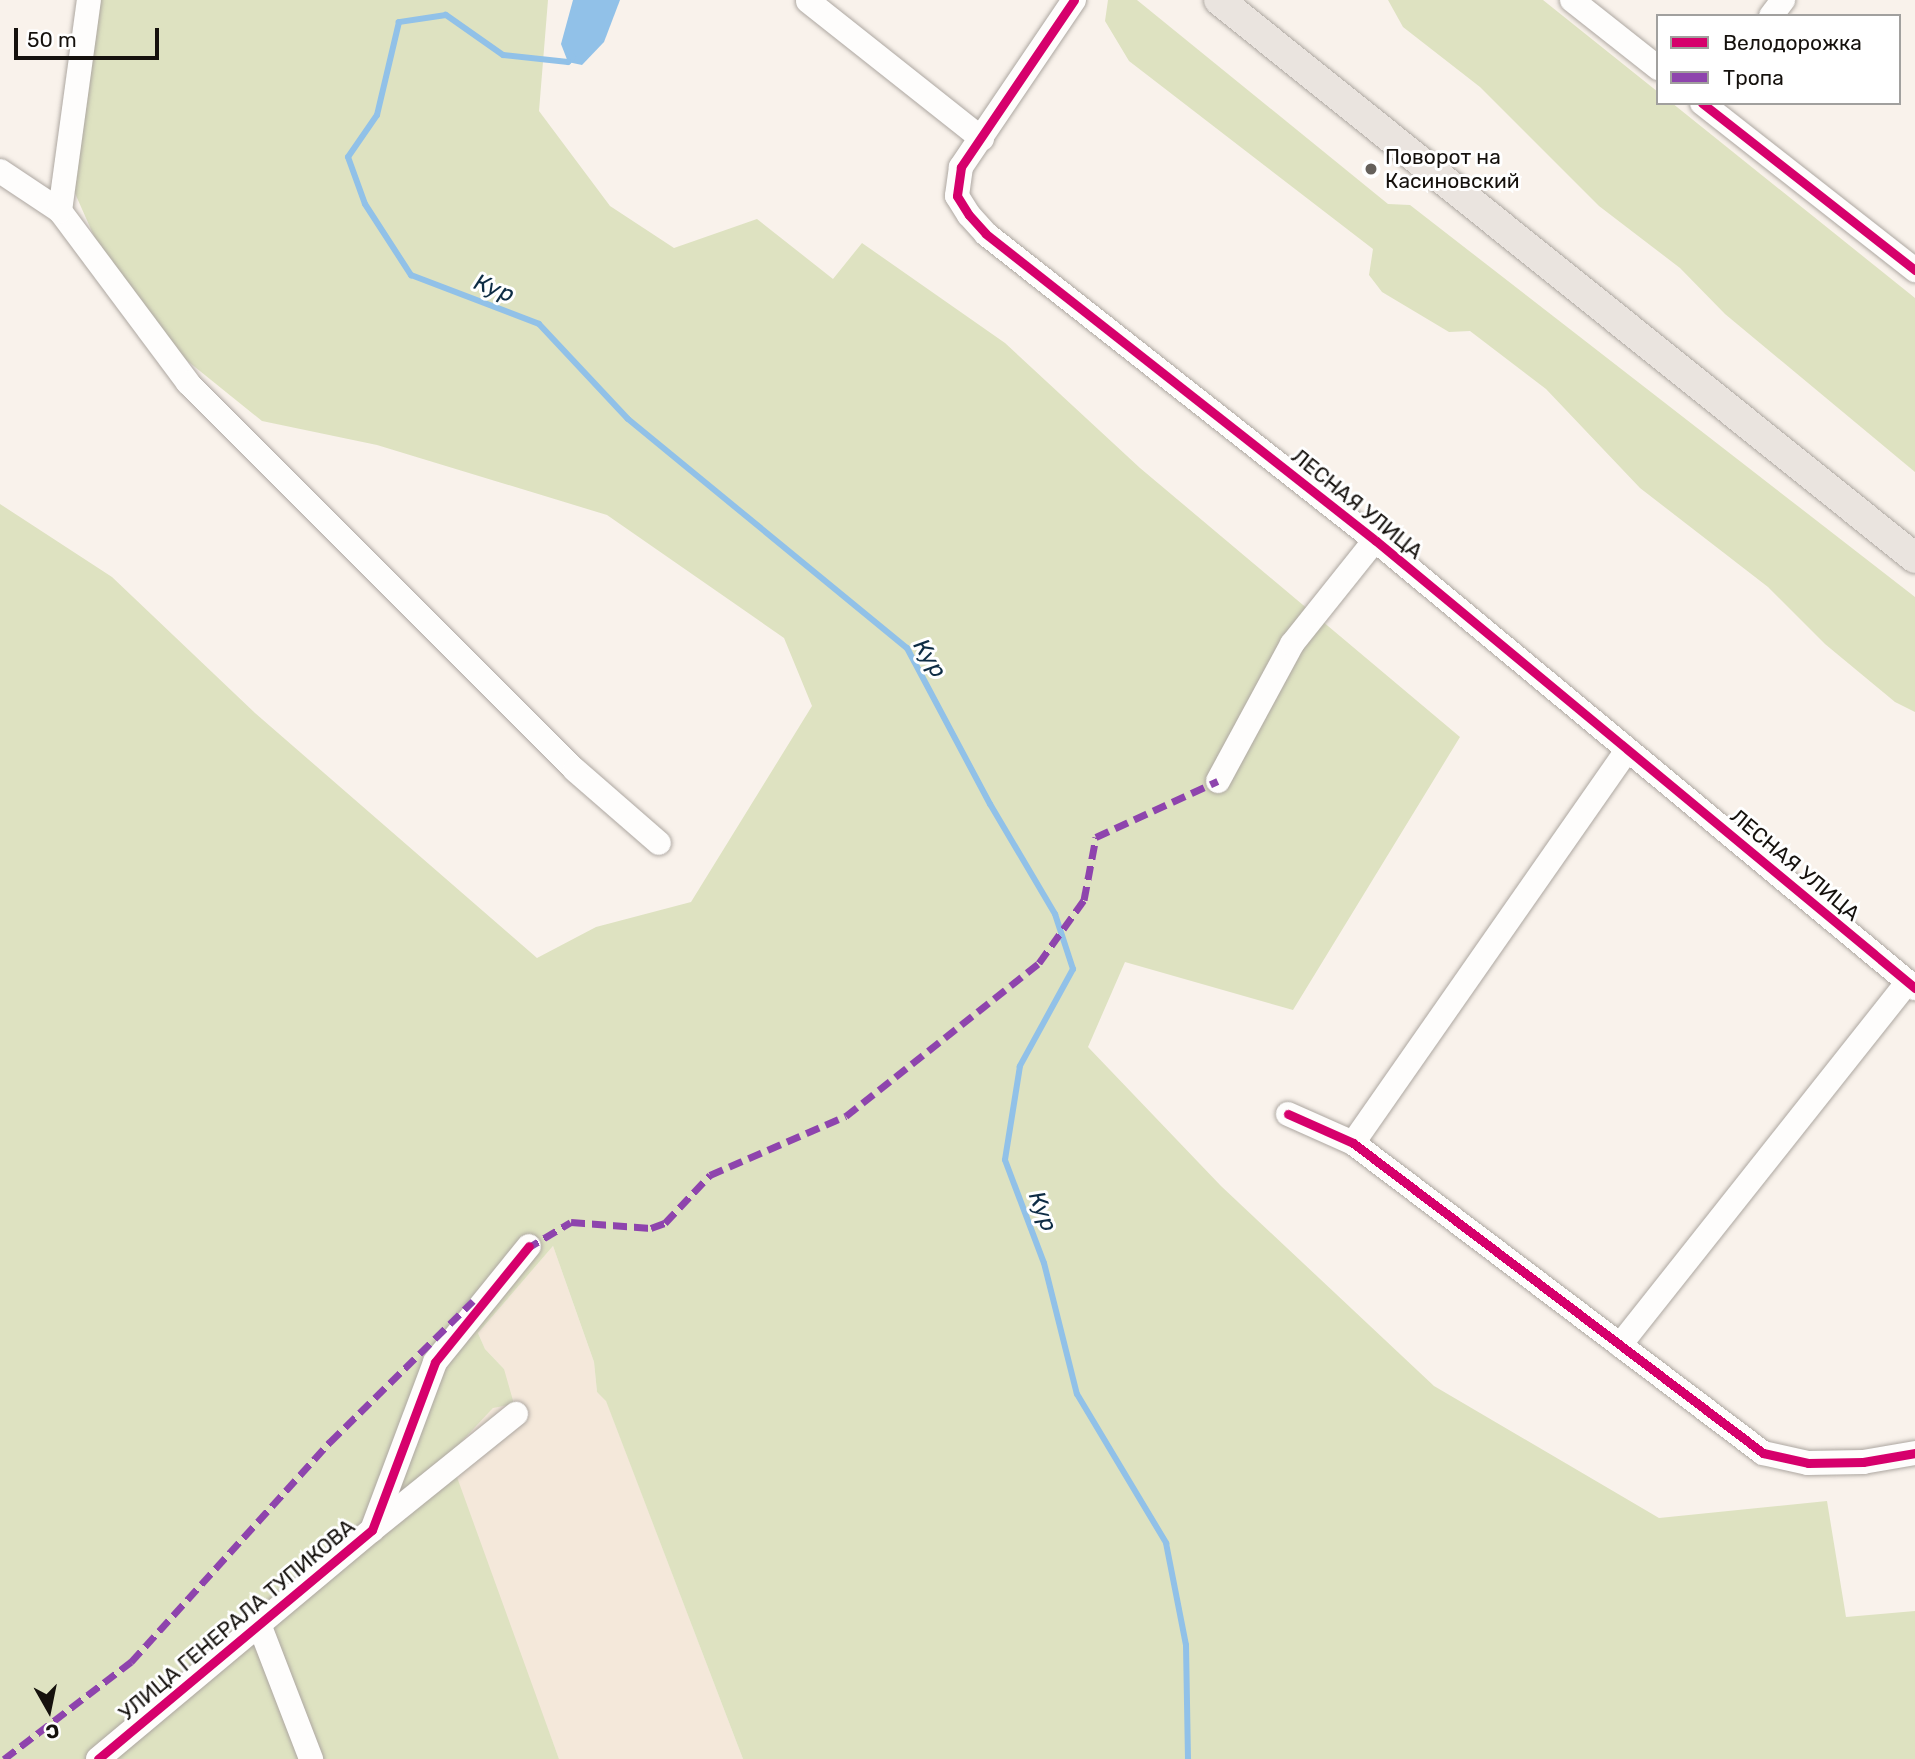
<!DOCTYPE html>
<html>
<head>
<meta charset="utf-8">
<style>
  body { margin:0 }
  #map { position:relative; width:1915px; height:1759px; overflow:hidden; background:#f9f2eb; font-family:Rubik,sans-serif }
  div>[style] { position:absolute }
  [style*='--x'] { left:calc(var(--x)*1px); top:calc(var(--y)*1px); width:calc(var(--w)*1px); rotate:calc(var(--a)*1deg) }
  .built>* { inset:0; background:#f4e8da }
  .green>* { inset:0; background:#dee2c1 }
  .water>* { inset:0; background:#91c1e8 }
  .stream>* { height:6px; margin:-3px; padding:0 3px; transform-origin:3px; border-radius:3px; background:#91c1e8 }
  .roads { filter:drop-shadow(0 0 2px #ada7a1) drop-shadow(0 0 2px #ada7a1) }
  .minor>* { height:24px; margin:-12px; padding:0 12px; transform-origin:12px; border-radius:12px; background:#fefdfc }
  .major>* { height:30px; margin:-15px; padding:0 15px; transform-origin:15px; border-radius:15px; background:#eae4df }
  .quiet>* { height:7px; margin-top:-3.5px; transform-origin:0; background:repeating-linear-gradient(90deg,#8e44ad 0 14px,transparent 0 21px) }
  .cycleway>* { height:9px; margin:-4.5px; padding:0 4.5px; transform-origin:4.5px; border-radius:4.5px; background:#d6006c }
  .dots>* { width:19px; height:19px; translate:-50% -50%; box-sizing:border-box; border:4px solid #fff; border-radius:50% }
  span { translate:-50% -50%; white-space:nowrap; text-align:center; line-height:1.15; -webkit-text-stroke:6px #fff; paint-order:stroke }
  .poi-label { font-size:21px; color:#15110d }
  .left { translate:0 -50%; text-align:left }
  .street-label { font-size:21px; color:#15110d }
  .water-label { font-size:23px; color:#0d2c44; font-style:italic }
  .legend { position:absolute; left:1656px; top:14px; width:245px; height:91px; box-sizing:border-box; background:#fff; border:2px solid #a1a09e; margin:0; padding:9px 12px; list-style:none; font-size:21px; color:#15110d }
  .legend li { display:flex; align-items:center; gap:14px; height:35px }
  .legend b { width:35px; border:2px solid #a1a09e }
  .north { position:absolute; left:14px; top:1675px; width:70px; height:70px; -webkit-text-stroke:5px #fff; paint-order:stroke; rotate:171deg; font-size:19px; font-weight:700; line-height:28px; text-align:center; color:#15110d }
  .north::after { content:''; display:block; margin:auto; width:24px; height:32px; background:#15110d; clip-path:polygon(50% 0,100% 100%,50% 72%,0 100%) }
  .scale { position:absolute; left:14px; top:28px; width:145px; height:32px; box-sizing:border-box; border:4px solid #15110d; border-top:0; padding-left:9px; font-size:21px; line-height:24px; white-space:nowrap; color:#15110d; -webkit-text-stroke:5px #fff; paint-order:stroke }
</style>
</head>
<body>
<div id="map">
  <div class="built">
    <i style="clip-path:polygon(553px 1246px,594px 1362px,597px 1392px,606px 1400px,743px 1759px,559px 1759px,456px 1484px,449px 1454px,493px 1408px,504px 1369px,485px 1349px,478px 1333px)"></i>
  </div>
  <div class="green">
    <i style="clip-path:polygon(91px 0,548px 0,539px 111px,610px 206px,674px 248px,757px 219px,833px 279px,862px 243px,1005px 343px,1140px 468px,1460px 737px,1293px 1010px,1125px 962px,1088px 1047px,1221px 1186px,1434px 1386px,1659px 1518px,1827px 1501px,1846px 1617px,1915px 1611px,1915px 1759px,743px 1759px,606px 1401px,597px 1392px,594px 1362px,553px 1246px,478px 1333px,485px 1349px,504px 1369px,514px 1404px,493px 1408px,449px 1455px,559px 1759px,0 1759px,0 504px,112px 577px,255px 713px,537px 958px,596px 927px,691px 902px,812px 706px,784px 638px,607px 515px,377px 445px,262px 421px,128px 313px,74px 191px)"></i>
    <i style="clip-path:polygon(1108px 0,1137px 0,1388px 204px,1410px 205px,1915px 597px,1915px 712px,1895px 702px,1825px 644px,1768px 587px,1640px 488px,1546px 389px,1470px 331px,1449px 332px,1382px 292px,1369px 275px,1373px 249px,1129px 61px,1105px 21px)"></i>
    <i style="clip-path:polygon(1388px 0,1543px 0,1658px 92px,1658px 103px,1672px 103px,1915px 298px,1915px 472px,1725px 314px,1680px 268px,1599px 206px,1480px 87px,1403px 27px)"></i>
  </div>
  <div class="water">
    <i style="clip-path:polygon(573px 0,620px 0,604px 42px,582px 65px,568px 62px,561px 44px)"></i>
  </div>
  <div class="stream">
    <i style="--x:573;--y:57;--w:7;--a:135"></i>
    <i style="--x:568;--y:62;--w:65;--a:-173.9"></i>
    <i style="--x:503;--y:55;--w:70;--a:-144.9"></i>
    <i style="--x:446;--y:15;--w:48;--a:171.5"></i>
    <i style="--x:399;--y:22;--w:96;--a:103.3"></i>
    <i style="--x:377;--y:115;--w:51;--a:124.6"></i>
    <i style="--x:348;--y:157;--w:50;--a:70.1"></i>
    <i style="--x:365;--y:204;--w:85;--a:57.1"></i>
    <i style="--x:411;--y:275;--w:137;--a:20.9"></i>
    <i style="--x:539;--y:324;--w:130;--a:46.9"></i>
    <i style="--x:628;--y:419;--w:361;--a:39.4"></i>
    <i style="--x:907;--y:648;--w:177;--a:62"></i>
    <i style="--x:990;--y:804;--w:128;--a:59.4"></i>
    <i style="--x:1055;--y:914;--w:58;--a:71.9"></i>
    <i style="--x:1073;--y:969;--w:111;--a:118.7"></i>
    <i style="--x:1020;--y:1066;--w:95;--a:99.1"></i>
    <i style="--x:1005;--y:1160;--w:110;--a:69.3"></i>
    <i style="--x:1044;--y:1263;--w:135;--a:75.9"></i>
    <i style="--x:1077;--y:1394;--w:174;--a:59.1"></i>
    <i style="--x:1166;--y:1543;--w:104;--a:78.9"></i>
    <i style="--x:1186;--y:1645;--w:114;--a:89"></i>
  </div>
  <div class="roads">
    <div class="minor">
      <i style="--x:1074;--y:0;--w:202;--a:124.1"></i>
      <i style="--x:961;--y:167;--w:29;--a:98"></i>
      <i style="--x:957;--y:196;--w:22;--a:58"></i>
      <i style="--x:969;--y:215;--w:25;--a:48"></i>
      <i style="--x:986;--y:234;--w:495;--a:38.2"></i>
      <i style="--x:1375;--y:540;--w:702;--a:39.68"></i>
      <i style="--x:1572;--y:0;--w:110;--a:38.3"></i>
      <i style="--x:808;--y:1;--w:222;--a:38.4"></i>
      <i style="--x:1771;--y:16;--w:20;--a:-53"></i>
      <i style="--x:1702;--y:103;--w:271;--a:38.1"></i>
      <i style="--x:0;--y:171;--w:72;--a:33.7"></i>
      <i style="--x:60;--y:211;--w:214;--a:53.3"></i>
      <i style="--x:188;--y:383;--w:547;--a:45"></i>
      <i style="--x:575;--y:770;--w:111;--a:41"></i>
      <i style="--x:60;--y:211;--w:213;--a:-82.2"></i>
      <i style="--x:1218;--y:781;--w:156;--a:-61.6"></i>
      <i style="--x:1292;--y:644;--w:133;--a:-51.4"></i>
      <i style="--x:1288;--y:1114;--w:71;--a:24"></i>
      <i style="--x:1353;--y:1143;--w:514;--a:37.09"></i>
      <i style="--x:1763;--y:1453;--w:46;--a:12.5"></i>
      <i style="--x:1808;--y:1463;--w:55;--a:-1"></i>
      <i style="--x:1863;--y:1462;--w:53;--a:-9.8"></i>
      <i style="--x:1353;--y:1143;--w:479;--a:-55.1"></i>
      <i style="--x:1620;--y:1345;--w:463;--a:-51.6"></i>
      <i style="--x:372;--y:1530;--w:185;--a:-38.9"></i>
      <i style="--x:259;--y:1624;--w:145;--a:68.9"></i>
      <i style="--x:98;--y:1759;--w:357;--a:-39.9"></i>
      <i style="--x:372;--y:1530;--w:179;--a:-69.4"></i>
      <i style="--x:435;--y:1362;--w:149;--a:-51"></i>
    </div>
    <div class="major">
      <i style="--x:1219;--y:0;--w:892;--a:38.72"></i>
    </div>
  </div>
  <div class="quiet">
    <i style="--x:526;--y:1249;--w:52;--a:-31"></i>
    <i style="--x:571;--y:1222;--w:80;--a:4.3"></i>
    <i style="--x:651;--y:1228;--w:15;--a:-20"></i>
    <i style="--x:665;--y:1223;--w:66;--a:-46.8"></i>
    <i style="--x:710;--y:1175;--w:148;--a:-23.5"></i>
    <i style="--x:846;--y:1116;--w:246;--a:-38.4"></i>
    <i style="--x:1039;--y:963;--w:77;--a:-54.5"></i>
    <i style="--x:1084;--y:900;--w:64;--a:-79.2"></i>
    <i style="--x:1096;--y:837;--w:134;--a:-24.7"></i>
    <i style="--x:4;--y:1759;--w:160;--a:-37.4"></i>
    <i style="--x:131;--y:1662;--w:297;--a:-47.9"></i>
    <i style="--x:330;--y:1442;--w:201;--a:-44.6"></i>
  </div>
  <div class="cycleway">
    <i style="--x:1074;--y:0;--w:202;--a:124.1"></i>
    <i style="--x:961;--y:167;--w:29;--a:98"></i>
    <i style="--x:957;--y:196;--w:22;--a:58"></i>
    <i style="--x:969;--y:215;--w:25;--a:48"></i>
    <i style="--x:986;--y:234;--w:495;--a:38.2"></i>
    <i style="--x:1375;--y:540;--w:702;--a:39.68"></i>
    <i style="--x:1702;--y:103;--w:271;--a:38.1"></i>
    <i style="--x:1288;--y:1114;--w:71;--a:24"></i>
    <i style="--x:1353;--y:1143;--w:514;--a:37.09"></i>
    <i style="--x:1763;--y:1453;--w:46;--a:12.5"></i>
    <i style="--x:1808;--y:1463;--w:55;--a:-1"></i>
    <i style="--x:1863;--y:1462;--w:53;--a:-9.8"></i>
    <i style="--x:98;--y:1759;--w:357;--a:-39.9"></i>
    <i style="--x:372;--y:1530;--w:179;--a:-69.4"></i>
    <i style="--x:435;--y:1362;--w:149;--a:-51"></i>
  </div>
  <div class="dots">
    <i style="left:1371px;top:169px;background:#65605b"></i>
  </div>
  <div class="poi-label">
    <span class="left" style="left:1385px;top:169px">Поворот на<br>Касиновский</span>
  </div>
  <div class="street-label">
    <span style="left:1357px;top:504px;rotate:39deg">ЛЕСНАЯ УЛИЦА</span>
    <span style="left:1795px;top:865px;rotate:40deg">ЛЕСНАЯ УЛИЦА</span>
    <span style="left:237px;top:1620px;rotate:-40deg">УЛИЦА ГЕНЕРАЛА ТУПИКОВА</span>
  </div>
  <div class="water-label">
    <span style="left:494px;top:288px;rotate:21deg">Кур</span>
    <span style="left:930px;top:658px;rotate:58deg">Кур</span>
    <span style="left:1043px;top:1211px;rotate:69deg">Кур</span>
  </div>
  <ul class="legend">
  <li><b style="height:9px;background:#d6006c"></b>Велодорожка</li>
  <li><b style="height:9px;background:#8e44ad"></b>Тропа</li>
  </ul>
  <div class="north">С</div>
  <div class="scale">50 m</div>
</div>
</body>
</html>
